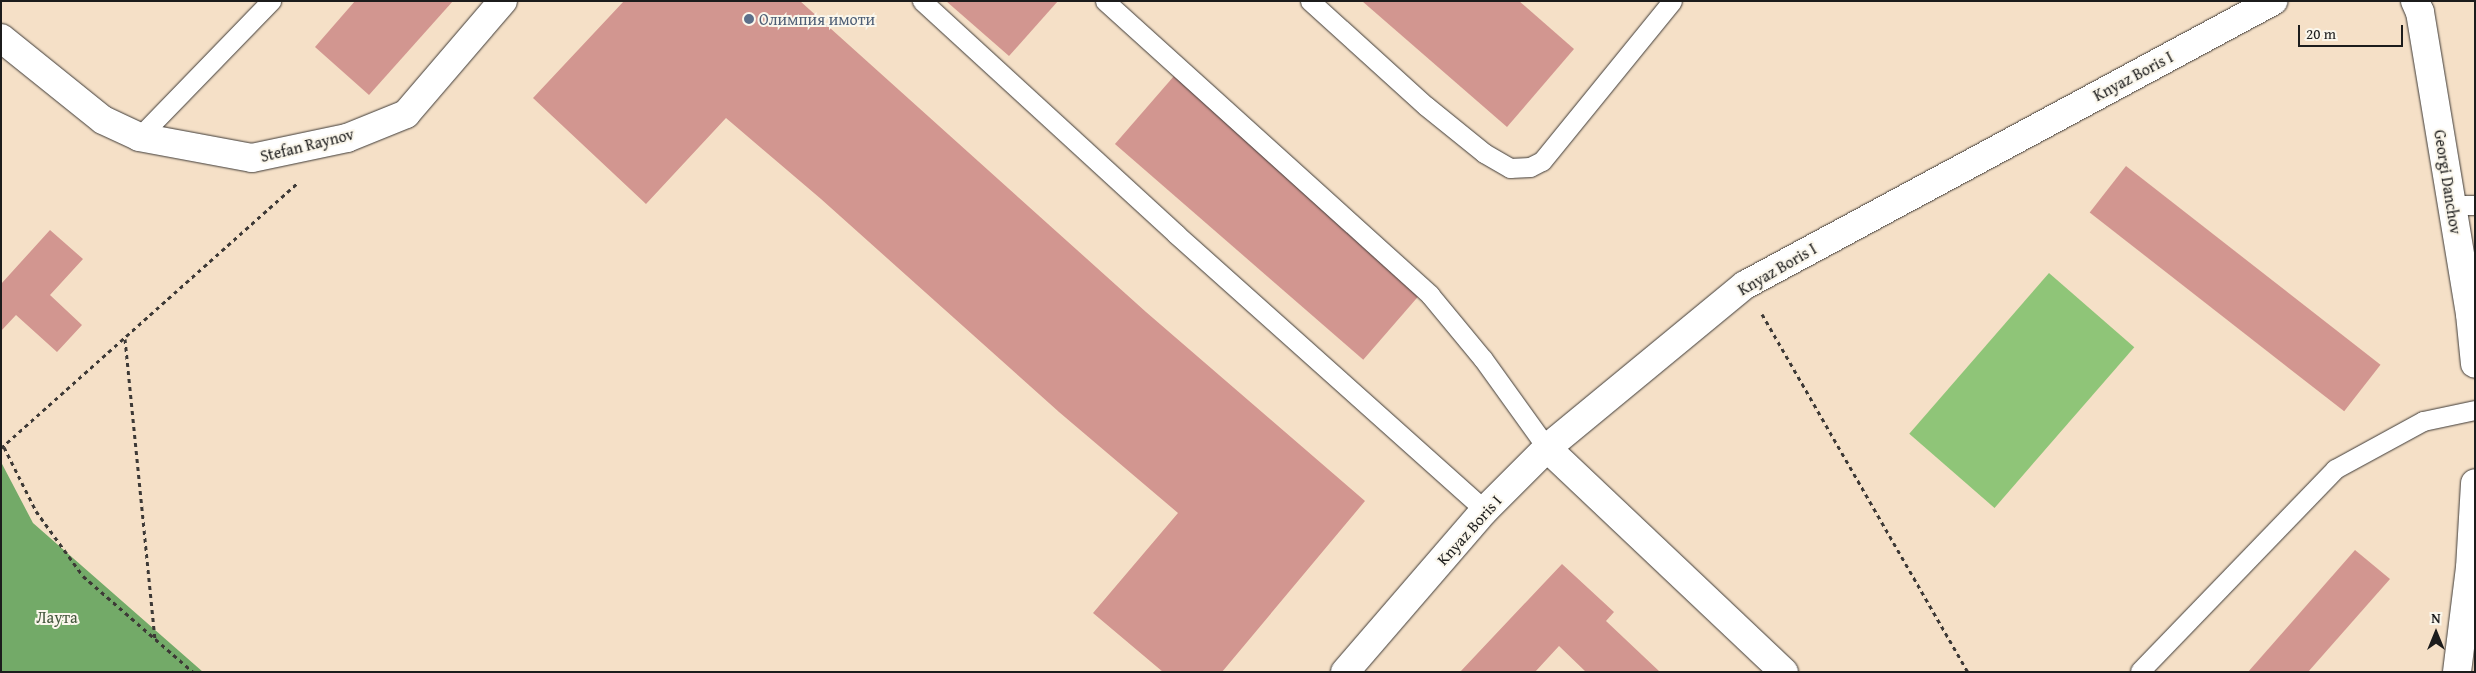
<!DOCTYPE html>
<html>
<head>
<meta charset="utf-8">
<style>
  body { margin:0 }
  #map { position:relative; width:2476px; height:673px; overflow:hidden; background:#f5e0c7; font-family:"Gentium Book Plus",serif }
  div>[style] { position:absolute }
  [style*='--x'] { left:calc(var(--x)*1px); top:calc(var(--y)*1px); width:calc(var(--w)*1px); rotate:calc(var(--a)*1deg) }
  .green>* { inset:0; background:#8fc578; transform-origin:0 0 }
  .forest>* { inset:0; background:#73aa68 }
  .building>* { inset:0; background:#d29690; transform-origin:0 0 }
  .path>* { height:3px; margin-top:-1.5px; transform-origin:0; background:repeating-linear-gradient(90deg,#3d3936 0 4px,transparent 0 8px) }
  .roads { filter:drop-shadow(0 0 1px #3d3936) drop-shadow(0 0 1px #3d3936) }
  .service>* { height:19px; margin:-9.5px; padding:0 9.5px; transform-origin:9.5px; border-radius:9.5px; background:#fff }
  .minor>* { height:28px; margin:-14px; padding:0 14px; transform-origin:14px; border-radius:14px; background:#fff }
  .tertiary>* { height:28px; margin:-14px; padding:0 14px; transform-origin:14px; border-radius:14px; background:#fff }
  .dots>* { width:14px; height:14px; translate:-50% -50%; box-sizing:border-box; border:2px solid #fbf7ec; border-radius:50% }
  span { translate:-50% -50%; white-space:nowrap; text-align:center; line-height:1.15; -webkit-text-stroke:4px #fbf7ec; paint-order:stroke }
  .service-label { font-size:16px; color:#4e5e75 }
  .left { translate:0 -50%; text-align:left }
  .street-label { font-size:16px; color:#1c1c1c }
  .park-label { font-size:16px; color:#44573c }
  .frame { position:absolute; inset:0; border:2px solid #1c1c1c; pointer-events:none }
  .north { position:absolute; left:2411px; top:608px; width:50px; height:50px; -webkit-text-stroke:4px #fbf7ec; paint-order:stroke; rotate:0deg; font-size:14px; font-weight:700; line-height:20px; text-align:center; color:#1c1c1c }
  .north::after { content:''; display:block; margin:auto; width:18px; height:22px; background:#1c1c1c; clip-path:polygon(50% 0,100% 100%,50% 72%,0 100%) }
  .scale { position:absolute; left:2298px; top:25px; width:105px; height:22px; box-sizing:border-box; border:2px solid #1c1c1c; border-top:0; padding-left:6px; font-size:15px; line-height:18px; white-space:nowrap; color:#1c1c1c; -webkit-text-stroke:4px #fbf7ec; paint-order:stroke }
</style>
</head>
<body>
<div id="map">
  <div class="green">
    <i style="left:2049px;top:273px;width:113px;height:213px;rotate:41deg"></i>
  </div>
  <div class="forest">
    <i style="clip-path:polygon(1px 462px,33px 523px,203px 672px,1px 672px)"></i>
  </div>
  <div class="building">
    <i style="clip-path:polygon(355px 1px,453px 1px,369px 95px,315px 47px)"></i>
    <i style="clip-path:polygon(624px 1px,800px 1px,1146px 312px,1365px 501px,1222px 672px,1163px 672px,1093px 613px,1178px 513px,1059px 412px,821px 199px,726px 118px,646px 204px,533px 98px)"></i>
    <i style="clip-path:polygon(946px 1px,1058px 1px,1009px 56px)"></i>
    <i style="clip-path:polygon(1362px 1px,1519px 1px,1574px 49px,1507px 127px)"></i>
    <i style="left:1174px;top:76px;width:329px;height:90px;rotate:41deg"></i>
    <i style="left:2126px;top:166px;width:323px;height:59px;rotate:38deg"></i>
    <i style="clip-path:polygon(50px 230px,83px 259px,50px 295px,82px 325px,57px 352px,16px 315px,1px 331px,1px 284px)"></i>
    <i style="clip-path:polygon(2355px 550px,2390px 579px,2308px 672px,2248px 672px)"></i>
    <i style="clip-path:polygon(1562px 564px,1614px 612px,1606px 621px,1660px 672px,1586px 672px,1559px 646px,1535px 672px,1460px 672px)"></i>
  </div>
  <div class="path">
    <i style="--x:1762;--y:314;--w:413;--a:60.1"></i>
    <i style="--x:125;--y:339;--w:302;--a:84.3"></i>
    <i style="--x:4;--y:447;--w:72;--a:63.4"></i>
    <i style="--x:36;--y:511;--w:80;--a:54.1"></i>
    <i style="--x:83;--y:576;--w:146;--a:41.1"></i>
    <i style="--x:1;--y:448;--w:399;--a:-41.8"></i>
  </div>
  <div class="roads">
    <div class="service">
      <i style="--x:922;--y:1;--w:345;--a:42.5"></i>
      <i style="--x:1176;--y:234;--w:414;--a:41.8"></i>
      <i style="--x:1105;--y:1;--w:438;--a:42.1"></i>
      <i style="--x:1430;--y:295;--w:83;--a:50.4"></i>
      <i style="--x:1483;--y:359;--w:110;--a:54.3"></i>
      <i style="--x:1310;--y:1;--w:156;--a:42.2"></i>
      <i style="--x:1426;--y:106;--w:75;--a:39"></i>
      <i style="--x:1484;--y:153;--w:30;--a:30"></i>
      <i style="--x:1510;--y:168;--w:20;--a:-3"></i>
      <i style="--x:1530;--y:167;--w:13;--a:-27"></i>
      <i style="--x:1542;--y:161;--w:206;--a:-50.9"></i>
      <i style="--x:139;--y:137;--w:190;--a:-45.9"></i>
      <i style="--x:2452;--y:205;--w:23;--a:0"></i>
      <i style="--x:2140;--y:671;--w:281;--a:-46"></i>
      <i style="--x:2335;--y:469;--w:100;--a:-28.6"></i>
      <i style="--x:2423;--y:421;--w:53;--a:-11.9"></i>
    </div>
    <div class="minor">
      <i style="--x:1;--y:38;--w:131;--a:38.8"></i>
      <i style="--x:103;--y:120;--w:40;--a:25"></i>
      <i style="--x:139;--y:137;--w:115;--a:10.5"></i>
      <i style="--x:252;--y:158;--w:97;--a:-11.9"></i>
      <i style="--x:347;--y:138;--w:64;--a:-22.1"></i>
      <i style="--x:406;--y:114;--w:149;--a:-49.4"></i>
      <i style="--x:1547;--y:448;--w:326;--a:43.4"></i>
    </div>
    <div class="tertiary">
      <i style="--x:2415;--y:1;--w:12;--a:66"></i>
      <i style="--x:2420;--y:12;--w:306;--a:80.6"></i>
      <i style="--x:2470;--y:314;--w:50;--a:84.3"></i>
      <i style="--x:1345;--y:672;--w:214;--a:-49.2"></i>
      <i style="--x:1485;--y:510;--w:88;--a:-45"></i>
      <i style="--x:1547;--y:448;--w:256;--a:-39.5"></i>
      <i style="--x:1745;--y:285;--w:600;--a:-28.27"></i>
      <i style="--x:2457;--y:672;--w:105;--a:-82.9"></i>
      <i style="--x:2470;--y:568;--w:85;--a:-86.6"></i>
    </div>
  </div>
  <div class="dots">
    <i style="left:749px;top:19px;background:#5c6f8a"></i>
  </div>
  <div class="service-label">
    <span class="left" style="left:759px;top:19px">Олимпия имоти</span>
  </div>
  <div class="street-label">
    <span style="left:2133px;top:76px;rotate:-28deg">Knyaz Boris I</span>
    <span style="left:307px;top:145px;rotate:-14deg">Stefan Raynov</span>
    <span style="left:2448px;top:182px;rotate:81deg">Georgi Danchov</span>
    <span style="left:1777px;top:269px;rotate:-30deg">Knyaz Boris I</span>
    <span style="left:1469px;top:530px;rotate:-48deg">Knyaz Boris I</span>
  </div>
  <div class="park-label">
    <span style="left:57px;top:617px">Лаута</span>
  </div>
  <div class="frame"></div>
  <div class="north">N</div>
  <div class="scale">20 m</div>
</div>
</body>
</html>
